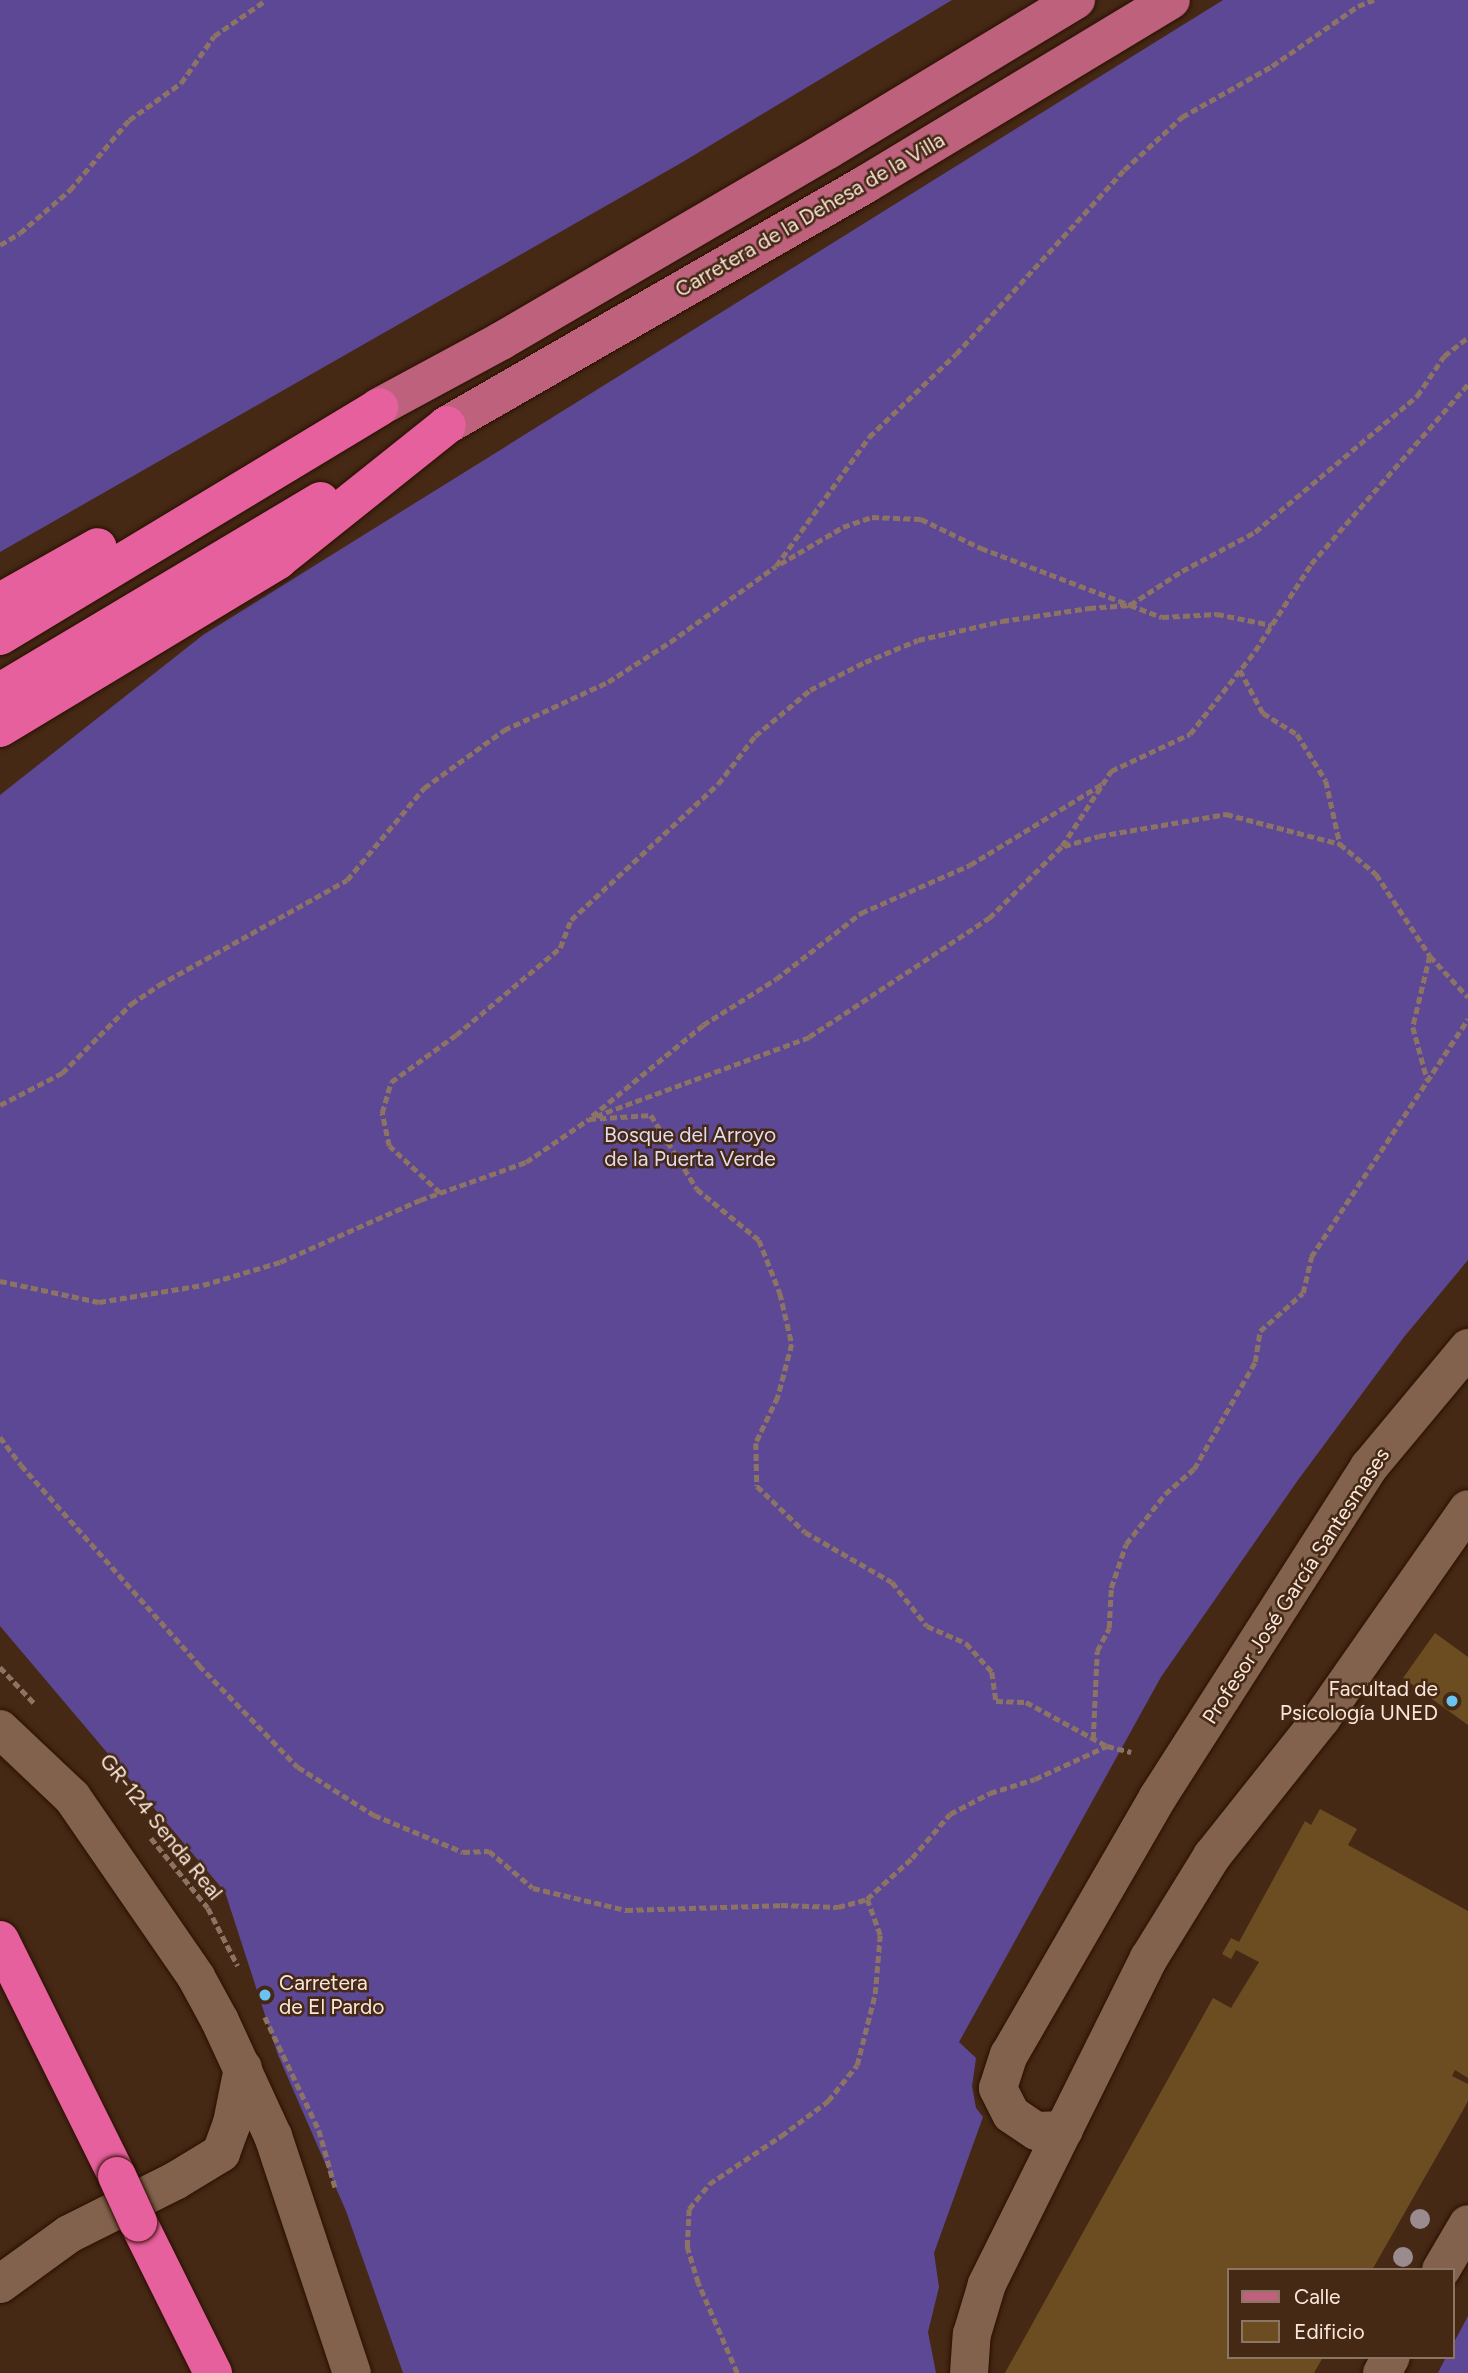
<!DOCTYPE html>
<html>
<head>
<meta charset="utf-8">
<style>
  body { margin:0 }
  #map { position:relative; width:1468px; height:2373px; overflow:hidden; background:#452915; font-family:Figtree,sans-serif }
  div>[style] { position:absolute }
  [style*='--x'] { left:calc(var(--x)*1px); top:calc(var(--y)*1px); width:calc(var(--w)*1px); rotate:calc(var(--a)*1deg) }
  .forest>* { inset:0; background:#5d4895 }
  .building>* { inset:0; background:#6c4d21 }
  .path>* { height:4.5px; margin-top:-2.25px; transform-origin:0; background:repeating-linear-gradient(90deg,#8c7363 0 7px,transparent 0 10.5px) }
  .roads { filter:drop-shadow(0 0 2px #2b1000) drop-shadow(0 0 2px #2b1000) }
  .minor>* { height:38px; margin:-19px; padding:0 19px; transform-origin:19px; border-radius:19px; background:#82624d }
  .major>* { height:38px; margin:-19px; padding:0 19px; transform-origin:19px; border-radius:19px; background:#bd617d }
  .highway>* { height:38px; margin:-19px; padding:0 19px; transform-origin:19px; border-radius:19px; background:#e5609d }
  .bridges { filter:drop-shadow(0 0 2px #2b1000) drop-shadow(0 0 2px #2b1000) }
  .highway-bridge>* { height:38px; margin:-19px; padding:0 19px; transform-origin:19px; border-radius:19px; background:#e5609d }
  .trees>* { width:20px; height:20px; margin:-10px; border-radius:50%; background:#9a8b8e }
  .dots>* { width:19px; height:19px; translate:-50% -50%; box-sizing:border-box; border:4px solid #452915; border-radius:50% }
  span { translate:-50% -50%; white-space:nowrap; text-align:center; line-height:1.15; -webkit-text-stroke:5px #452915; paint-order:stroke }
  .street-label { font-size:21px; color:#fae7db }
  .park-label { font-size:21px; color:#dfdbf1 }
  .poi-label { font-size:21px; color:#fae7db }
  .right { translate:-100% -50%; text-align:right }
  .left { translate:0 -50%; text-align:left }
  .legend { position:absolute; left:1227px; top:2268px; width:228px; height:91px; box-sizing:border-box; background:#452915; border:2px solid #8d7564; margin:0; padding:9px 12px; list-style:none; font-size:21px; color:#fae7db }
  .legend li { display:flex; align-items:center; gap:14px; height:35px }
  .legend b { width:35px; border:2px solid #8d7564 }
</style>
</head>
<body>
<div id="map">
  <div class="forest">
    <i style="clip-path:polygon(0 0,952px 0,681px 163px,0 552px)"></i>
    <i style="clip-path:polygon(1223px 0,1468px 0,1468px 1260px,1404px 1337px,1298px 1480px,1161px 1677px,959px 2042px,976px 2058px,972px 2086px,976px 2108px,983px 2117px,934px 2253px,939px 2287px,928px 2332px,936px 2373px,403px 2373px,346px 2211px,278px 2055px,225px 1892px,0 1626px,0 795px,203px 635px)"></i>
    <i style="clip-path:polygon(1468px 2316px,1468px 2373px,1438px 2373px,1446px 2357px,1452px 2357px,1452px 2346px)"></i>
  </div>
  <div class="building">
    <i style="clip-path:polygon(1435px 1633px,1468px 1657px,1468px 1725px,1403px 1678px)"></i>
    <i style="clip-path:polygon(1320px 1809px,1357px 1829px,1348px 1845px,1468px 1911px,1468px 2078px,1455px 2070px,1452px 2076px,1468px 2084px,1468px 2101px,1462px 2112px,1372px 2270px,1228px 2270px,1228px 2357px,1323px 2357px,1314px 2373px,1005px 2373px,1213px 1998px,1231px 2008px,1256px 1967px,1259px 1962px,1236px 1950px,1231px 1959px,1222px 1954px,1231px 1938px,1239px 1942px,1305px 1821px,1311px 1825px)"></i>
  </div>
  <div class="path">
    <i style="--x:0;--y:245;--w:23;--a:-31"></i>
    <i style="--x:20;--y:233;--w:66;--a:-40.7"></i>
    <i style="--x:70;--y:190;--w:92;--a:-49.9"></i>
    <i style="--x:129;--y:120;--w:64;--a:-35.4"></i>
    <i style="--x:181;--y:83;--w:57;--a:-54.9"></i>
    <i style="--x:214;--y:36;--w:63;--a:-34.7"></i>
    <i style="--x:780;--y:564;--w:73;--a:-30.4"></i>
    <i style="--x:843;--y:527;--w:31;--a:-19"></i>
    <i style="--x:872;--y:517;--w:49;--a:2.3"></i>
    <i style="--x:921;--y:519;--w:67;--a:25.8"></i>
    <i style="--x:981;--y:548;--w:160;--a:20.9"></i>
    <i style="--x:1130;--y:605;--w:62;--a:-33.2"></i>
    <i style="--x:1182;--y:571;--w:83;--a:-28.1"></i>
    <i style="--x:1255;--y:532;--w:212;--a:-40"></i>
    <i style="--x:1417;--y:396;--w:48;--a:-56"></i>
    <i style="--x:1444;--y:356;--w:31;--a:-38"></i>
    <i style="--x:1240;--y:670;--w:49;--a:61.9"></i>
    <i style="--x:1263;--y:713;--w:40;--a:32"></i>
    <i style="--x:1297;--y:734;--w:55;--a:58.3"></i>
    <i style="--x:1326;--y:781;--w:65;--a:77.5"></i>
    <i style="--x:1064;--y:846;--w:36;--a:-16"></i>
    <i style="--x:1099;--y:836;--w:129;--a:-9.8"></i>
    <i style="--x:1226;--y:814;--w:118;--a:14.7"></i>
    <i style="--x:1340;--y:844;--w:47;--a:39.8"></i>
    <i style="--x:1376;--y:874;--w:98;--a:56.6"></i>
    <i style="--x:1430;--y:956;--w:73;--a:103.5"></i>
    <i style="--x:1413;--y:1027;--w:54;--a:74.9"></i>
    <i style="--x:1430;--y:956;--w:56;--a:47.2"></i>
    <i style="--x:0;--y:1105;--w:70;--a:-27.3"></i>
    <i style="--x:62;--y:1073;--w:98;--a:-45"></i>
    <i style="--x:131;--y:1004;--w:34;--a:-34"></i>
    <i style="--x:159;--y:985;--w:215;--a:-29.2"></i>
    <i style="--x:347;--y:880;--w:120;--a:-50.1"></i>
    <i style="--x:424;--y:788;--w:99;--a:-35.9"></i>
    <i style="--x:504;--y:730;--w:115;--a:-24.8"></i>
    <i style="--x:608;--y:682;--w:74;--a:-32.8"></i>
    <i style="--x:670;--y:642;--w:130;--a:-35.6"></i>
    <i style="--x:776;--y:566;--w:159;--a:-54.2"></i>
    <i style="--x:869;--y:437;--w:120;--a:-43.7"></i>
    <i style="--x:956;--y:354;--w:249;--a:-47.6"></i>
    <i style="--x:1124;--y:170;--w:79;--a:-42.4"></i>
    <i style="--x:1182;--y:117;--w:103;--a:-29.5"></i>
    <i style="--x:1272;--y:66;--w:105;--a:-34.9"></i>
    <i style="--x:1358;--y:6;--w:17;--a:-21"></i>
    <i style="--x:592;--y:1116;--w:144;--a:-39.3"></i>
    <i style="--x:703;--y:1025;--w:86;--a:-32.2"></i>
    <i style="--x:776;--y:979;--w:108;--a:-37.8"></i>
    <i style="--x:861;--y:913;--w:119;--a:-23.8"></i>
    <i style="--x:970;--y:865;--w:155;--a:-31.5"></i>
    <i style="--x:596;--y:1116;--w:227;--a:-20.3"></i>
    <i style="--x:809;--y:1037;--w:216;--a:-33.5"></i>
    <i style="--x:989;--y:918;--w:103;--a:-44.6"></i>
    <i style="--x:1062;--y:846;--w:90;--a:-56.8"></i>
    <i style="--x:1111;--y:771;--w:87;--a:-25.1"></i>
    <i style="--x:1190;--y:734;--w:105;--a:-51.9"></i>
    <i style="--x:1255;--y:651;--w:103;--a:-57.2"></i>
    <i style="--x:1311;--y:564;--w:239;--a:-48.9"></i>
    <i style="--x:440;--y:1193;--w:69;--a:-137.3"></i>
    <i style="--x:389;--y:1146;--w:34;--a:-102"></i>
    <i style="--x:382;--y:1113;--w:32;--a:-74"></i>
    <i style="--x:391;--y:1082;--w:80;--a:-35.9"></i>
    <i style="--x:456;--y:1035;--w:136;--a:-39.9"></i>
    <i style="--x:560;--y:948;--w:30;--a:-69"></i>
    <i style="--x:571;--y:920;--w:200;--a:-42.8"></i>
    <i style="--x:718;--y:784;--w:61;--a:-52.4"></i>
    <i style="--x:755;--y:736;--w:72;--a:-39.9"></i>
    <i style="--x:810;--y:690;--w:62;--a:-27"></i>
    <i style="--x:865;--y:662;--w:57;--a:-22.5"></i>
    <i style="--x:918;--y:640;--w:86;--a:-12.7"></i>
    <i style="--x:1002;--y:621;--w:88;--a:-8.5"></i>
    <i style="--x:1089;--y:608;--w:41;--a:-4.2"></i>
    <i style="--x:1130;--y:605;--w:34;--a:21"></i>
    <i style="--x:1162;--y:617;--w:55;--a:-3.1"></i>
    <i style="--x:1217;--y:614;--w:56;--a:11.3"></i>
    <i style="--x:0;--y:1281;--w:101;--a:12"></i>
    <i style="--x:99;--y:1302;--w:105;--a:-9.3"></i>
    <i style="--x:203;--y:1285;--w:80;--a:-16.6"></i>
    <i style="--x:280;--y:1262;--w:153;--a:-23.9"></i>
    <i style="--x:420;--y:1200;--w:113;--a:-19.7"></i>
    <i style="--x:526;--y:1162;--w:76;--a:-34.3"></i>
    <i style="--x:589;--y:1119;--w:62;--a:-3.7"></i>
    <i style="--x:651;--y:1115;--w:87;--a:58.1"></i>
    <i style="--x:697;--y:1189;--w:80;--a:39.4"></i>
    <i style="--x:759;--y:1240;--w:57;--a:68.4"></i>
    <i style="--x:780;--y:1293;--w:52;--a:76.8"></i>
    <i style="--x:792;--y:1344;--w:55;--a:104.8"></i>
    <i style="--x:778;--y:1397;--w:51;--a:115.6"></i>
    <i style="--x:756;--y:1443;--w:43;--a:88.7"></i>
    <i style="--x:757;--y:1486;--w:66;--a:43.8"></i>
    <i style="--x:805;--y:1532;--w:100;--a:29.9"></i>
    <i style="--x:892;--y:1582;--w:56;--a:51.5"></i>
    <i style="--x:927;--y:1626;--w:43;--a:23.6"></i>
    <i style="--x:966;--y:1643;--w:39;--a:48"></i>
    <i style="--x:992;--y:1672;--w:29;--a:82"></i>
    <i style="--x:996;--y:1701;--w:30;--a:2"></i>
    <i style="--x:1026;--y:1702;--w:92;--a:28.5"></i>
    <i style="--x:0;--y:1437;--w:35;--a:53"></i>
    <i style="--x:21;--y:1465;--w:268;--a:48.3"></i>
    <i style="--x:199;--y:1665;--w:142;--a:45.9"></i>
    <i style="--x:298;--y:1767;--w:90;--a:32.3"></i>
    <i style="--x:374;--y:1815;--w:96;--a:22.6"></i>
    <i style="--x:463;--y:1852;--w:26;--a:-2"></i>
    <i style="--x:489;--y:1851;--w:57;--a:40.1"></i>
    <i style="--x:533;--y:1888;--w:96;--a:13.3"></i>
    <i style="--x:626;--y:1910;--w:155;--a:-1.8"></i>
    <i style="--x:781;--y:1905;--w:57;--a:2"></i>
    <i style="--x:838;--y:1907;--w:30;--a:-15"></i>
    <i style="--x:867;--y:1899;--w:61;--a:-42.3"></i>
    <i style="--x:912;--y:1858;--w:58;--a:-49.2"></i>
    <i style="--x:950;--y:1814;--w:45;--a:-27.7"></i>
    <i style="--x:990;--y:1793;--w:47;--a:-17.3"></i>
    <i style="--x:1035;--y:1779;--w:79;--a:-24.6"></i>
    <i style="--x:1107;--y:1746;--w:25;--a:14"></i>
    <i style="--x:0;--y:1667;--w:51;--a:46.6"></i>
    <i style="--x:1093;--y:1739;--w:88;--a:-87.4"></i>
    <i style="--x:1097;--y:1651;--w:26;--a:-62"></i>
    <i style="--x:1109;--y:1628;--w:40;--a:-87.1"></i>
    <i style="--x:1111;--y:1588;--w:46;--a:-71.2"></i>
    <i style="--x:1126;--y:1544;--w:63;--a:-52"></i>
    <i style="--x:1165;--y:1494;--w:38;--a:-41"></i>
    <i style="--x:1194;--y:1469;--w:123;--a:-60.3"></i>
    <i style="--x:1255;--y:1362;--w:31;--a:-81"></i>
    <i style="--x:1260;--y:1331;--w:57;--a:-41.5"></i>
    <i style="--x:1303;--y:1293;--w:37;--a:-77"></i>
    <i style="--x:1311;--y:1257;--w:285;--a:-56.6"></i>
    <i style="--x:151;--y:1838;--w:90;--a:50.8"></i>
    <i style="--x:208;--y:1908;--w:65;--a:62.7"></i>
    <i style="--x:265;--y:2017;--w:125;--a:64.5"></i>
    <i style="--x:319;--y:2130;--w:62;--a:74.2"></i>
    <i style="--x:737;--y:2373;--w:98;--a:-113.4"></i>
    <i style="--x:698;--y:2283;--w:38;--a:-107"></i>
    <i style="--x:687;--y:2247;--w:38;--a:-87"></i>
    <i style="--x:689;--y:2209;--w:32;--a:-51"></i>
    <i style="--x:709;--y:2184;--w:87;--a:-33.7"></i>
    <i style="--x:781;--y:2136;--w:59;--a:-36.7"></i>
    <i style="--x:828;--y:2101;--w:46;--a:-51.1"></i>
    <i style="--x:857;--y:2065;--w:73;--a:-75.8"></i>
    <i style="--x:875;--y:1994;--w:59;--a:-85.2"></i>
    <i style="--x:880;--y:1935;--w:38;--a:-110"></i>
  </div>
  <div class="roads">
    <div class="minor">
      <i style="--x:0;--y:1729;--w:99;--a:43.4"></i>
      <i style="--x:72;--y:1797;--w:219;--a:55.4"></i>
      <i style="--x:196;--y:1977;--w:50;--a:61.4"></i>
      <i style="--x:220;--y:2021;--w:127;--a:65.3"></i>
      <i style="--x:273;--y:2136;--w:250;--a:71.6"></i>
      <i style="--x:1064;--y:2130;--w:28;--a:178"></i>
      <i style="--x:1036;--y:2131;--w:30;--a:-146"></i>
      <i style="--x:1011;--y:2114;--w:29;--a:-117"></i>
      <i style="--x:998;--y:2088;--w:35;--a:-72"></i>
      <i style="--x:1009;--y:2055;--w:298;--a:-60"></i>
      <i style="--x:1158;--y:1797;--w:392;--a:-57.4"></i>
      <i style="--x:1369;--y:1467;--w:155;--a:-50.2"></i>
      <i style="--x:1441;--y:2270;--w:53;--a:-59.6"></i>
      <i style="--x:0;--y:2284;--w:85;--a:-35.9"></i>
      <i style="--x:69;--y:2234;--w:119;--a:-26.6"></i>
      <i style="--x:175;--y:2181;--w:54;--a:-31.3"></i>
      <i style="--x:221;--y:2153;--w:32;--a:-70"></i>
      <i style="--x:232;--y:2123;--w:56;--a:-78.7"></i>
      <i style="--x:969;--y:2373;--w:39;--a:-86"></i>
      <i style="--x:972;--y:2334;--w:52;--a:-73.3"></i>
      <i style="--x:987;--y:2284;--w:364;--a:-63.6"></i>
      <i style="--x:1149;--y:1958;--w:120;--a:-58.3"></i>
      <i style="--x:1212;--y:1856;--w:175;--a:-51.5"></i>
      <i style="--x:1321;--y:1719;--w:256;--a:-55"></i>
      <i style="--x:1382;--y:2373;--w:18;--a:-61"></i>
    </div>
    <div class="major">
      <i style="--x:379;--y:407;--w:139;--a:-28.4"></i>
      <i style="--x:501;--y:341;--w:379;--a:-30.3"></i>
      <i style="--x:828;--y:150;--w:290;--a:-31.2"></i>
      <i style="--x:447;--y:425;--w:483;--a:-29.9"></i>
      <i style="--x:866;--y:184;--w:356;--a:-31.1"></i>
    </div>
    <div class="highway">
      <i style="--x:0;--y:602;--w:112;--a:-29.3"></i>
      <i style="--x:0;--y:636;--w:443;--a:-31.1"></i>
      <i style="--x:0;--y:692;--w:373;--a:-30.8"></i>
      <i style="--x:0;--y:728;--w:325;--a:-31.1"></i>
      <i style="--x:278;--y:560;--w:216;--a:-38.6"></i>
      <i style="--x:0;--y:1940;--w:263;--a:63.6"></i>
      <i style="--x:138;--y:2222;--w:169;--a:63.6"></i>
    </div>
  </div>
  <div class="bridges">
    <div class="highway-bridge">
      <i style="--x:117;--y:2176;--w:51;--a:65.5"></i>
    </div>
  </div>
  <div class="trees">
    <i style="left:1420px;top:2219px"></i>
    <i style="left:1403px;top:2257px"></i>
  </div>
  <div class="dots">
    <i style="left:1452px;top:1701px;background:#6bc3f2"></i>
    <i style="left:265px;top:1995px;background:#6bc3f2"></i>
  </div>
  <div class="street-label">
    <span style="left:810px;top:215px;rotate:-30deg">Carretera de la Dehesa de la Villa</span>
    <span style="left:1296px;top:1586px;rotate:-57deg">Profesor José García Santesmases</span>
    <span style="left:161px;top:1827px;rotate:51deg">GR-124 Senda Real</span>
  </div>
  <div class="park-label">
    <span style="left:690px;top:1147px">Bosque del Arroyo<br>de la Puerta Verde</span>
  </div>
  <div class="poi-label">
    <span class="right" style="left:1438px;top:1701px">Facultad de<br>Psicología UNED</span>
    <span class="left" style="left:279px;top:1995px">Carretera<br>de El Pardo</span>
  </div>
  <ul class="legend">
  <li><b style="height:9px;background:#bd617d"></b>Calle</li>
  <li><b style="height:19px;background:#6c4d21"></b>Edificio</li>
  </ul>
</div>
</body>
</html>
